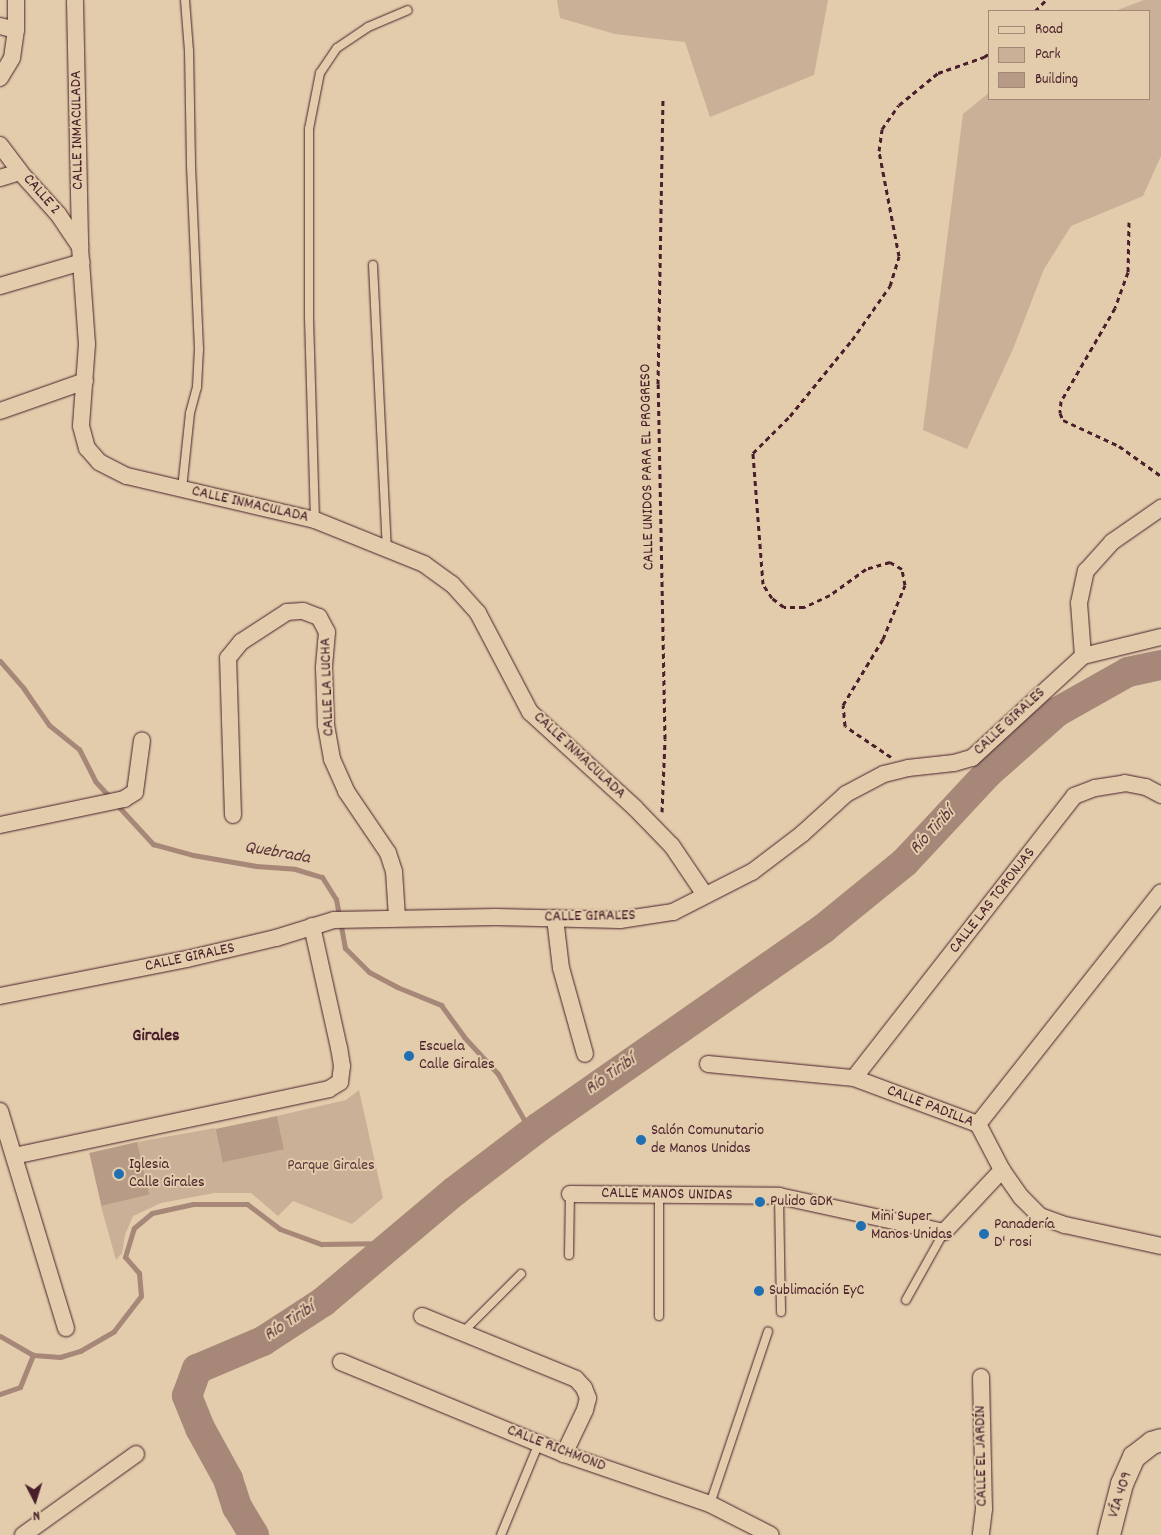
<!DOCTYPE html>
<html>
<head>
<meta charset="utf-8">
<style>
  body { margin:0 }
  #map { position:relative; width:1161px; height:1535px; overflow:hidden; background:#e2ccab; font-family:Dekko,sans-serif }
  div>[style] { position:absolute }
  [style*='--x'] { left:calc(var(--x)*1px); top:calc(var(--y)*1px); width:calc(var(--w)*1px); rotate:calc(var(--a)*1deg) }
  .green>* { inset:0; background:#c9b096 }
  .stream>* { height:5px; margin:-2.5px; padding:0 2.5px; transform-origin:2.5px; border-radius:2.5px; background:#a68778 }
  .river>* { height:30px; margin:-15px; padding:0 15px; transform-origin:15px; border-radius:15px; background:#a68778 }
  .building>* { inset:0; background:#b89b87; transform-origin:0 0 }
  .path>* { height:3px; margin-top:-1.5px; transform-origin:0; background:repeating-linear-gradient(90deg,#4a1f2b 0 5px,transparent 0 9px) }
  .roads { filter:drop-shadow(0 0 1px #4a1f2b) drop-shadow(0 0 1px #4a1f2b) }
  .lane>* { height:8px; margin:-4px; padding:0 4px; transform-origin:4px; border-radius:4px; background:#e2ccab }
  .street>* { height:16px; margin:-8px; padding:0 8px; transform-origin:8px; border-radius:8px; background:#e2ccab }
  .secondary>* { height:22px; margin:-11px; padding:0 11px; transform-origin:11px; border-radius:11px; background:#e2ccab }
  .dots>* { width:14px; height:14px; translate:-50% -50%; box-sizing:border-box; border:2px solid #e2ccab; border-radius:50% }
  span { translate:-50% -50%; white-space:nowrap; text-align:center; line-height:1.15; -webkit-text-stroke:4px #e2ccab; paint-order:stroke }
  .street-label { font-size:16px; color:#4a1f2b }
  .poi-label { font-size:16px; color:#4a1f2b }
  .left { translate:0 -50%; text-align:left }
  .park-label { font-size:16px; color:#5d353b }
  .water-label { font-size:18px; color:#5c343a; font-style:italic }
  .neighbourhood-label { font-size:18px; color:#4a1f2b; font-weight:700 }
  .legend { position:absolute; left:988px; top:10px; width:162px; height:90px; box-sizing:border-box; background:#e2ccab; border:1px solid #a58778; margin:0; padding:6px 9px; list-style:none; font-size:15px; color:#4a1f2b }
  .legend li { display:flex; align-items:center; gap:10px; height:25px }
  .legend b { width:25px; border:1px solid #a58778 }
  .north { position:absolute; left:10px; top:1475px; width:50px; height:50px; -webkit-text-stroke:4px #e2ccab; paint-order:stroke; rotate:175deg; font-size:14px; font-weight:700; line-height:20px; text-align:center; color:#4a1f2b }
  .north::after { content:''; display:block; margin:auto; width:18px; height:22px; background:#4a1f2b; clip-path:polygon(50% 0,100% 100%,50% 72%,0 100%) }
</style>
</head>
<body>
<div id="map">
  <div class="green">
    <i style="clip-path:polygon(557px 0,828px 0,814px 75px,710px 117px,685px 42px,615px 34px,560px 18px)"></i>
    <i style="clip-path:polygon(1144px 0,1161px 0,1161px 156px,1143px 196px,1071px 226px,1044px 269px,1013px 349px,967px 449px,923px 430px,963px 114px,990px 92px,990px 99px,1150px 99px,1150px 11px,1115px 11px)"></i>
    <i style="clip-path:polygon(359px 1090px,383px 1198px,352px 1224px,293px 1201px,278px 1216px,251px 1193px,214px 1193px,161px 1203px,133px 1216px,125px 1235px,122px 1253px,116px 1260px,101px 1206px,137px 1142px,215px 1128px,222px 1161px,284px 1149px,277px 1116px,346px 1100px)"></i>
  </div>
  <div class="stream">
    <i style="--x:0;--y:661;--w:37;--a:49"></i>
    <i style="--x:24;--y:689;--w:44;--a:55.2"></i>
    <i style="--x:49;--y:725;--w:38;--a:39"></i>
    <i style="--x:79;--y:749;--w:36;--a:63"></i>
    <i style="--x:95;--y:781;--w:86;--a:47.4"></i>
    <i style="--x:153;--y:844;--w:41;--a:15.4"></i>
    <i style="--x:193;--y:855;--w:64;--a:9.9"></i>
    <i style="--x:256;--y:866;--w:39;--a:4"></i>
    <i style="--x:295;--y:869;--w:28;--a:17"></i>
    <i style="--x:322;--y:877;--w:26;--a:58"></i>
    <i style="--x:336;--y:899;--w:50;--a:79.6"></i>
    <i style="--x:345;--y:948;--w:34;--a:45"></i>
    <i style="--x:369;--y:972;--w:32;--a:28"></i>
    <i style="--x:397;--y:987;--w:48;--a:22.2"></i>
    <i style="--x:441;--y:1005;--w:39;--a:54"></i>
    <i style="--x:464;--y:1037;--w:50;--a:47.4"></i>
    <i style="--x:498;--y:1074;--w:67;--a:60.4"></i>
    <i style="--x:0;--y:1336;--w:38;--a:30"></i>
    <i style="--x:33;--y:1355;--w:27;--a:4"></i>
    <i style="--x:60;--y:1357;--w:21;--a:-17"></i>
    <i style="--x:80;--y:1351;--w:39;--a:-30"></i>
    <i style="--x:114;--y:1331;--w:44;--a:-52.4"></i>
    <i style="--x:141;--y:1296;--w:23;--a:-95"></i>
    <i style="--x:139;--y:1273;--w:21;--a:-131"></i>
    <i style="--x:125;--y:1257;--w:30;--a:-73"></i>
    <i style="--x:134;--y:1228;--w:23;--a:-40"></i>
    <i style="--x:152;--y:1213;--w:42;--a:-12.4"></i>
    <i style="--x:193;--y:1204;--w:54;--a:0"></i>
    <i style="--x:247;--y:1204;--w:41;--a:37.1"></i>
    <i style="--x:280;--y:1229;--w:44;--a:20.1"></i>
    <i style="--x:321;--y:1244;--w:72;--a:-0.8"></i>
    <i style="--x:0;--y:1394;--w:21;--a:-19"></i>
    <i style="--x:20;--y:1387;--w:35;--a:-68"></i>
  </div>
  <div class="river">
    <i style="--x:254;--y:1535;--w:33;--a:-121"></i>
    <i style="--x:237;--y:1507;--w:29;--a:-108"></i>
    <i style="--x:228;--y:1479;--w:58;--a:-118.8"></i>
    <i style="--x:200;--y:1428;--w:35;--a:-112"></i>
    <i style="--x:187;--y:1396;--w:29;--a:-70"></i>
    <i style="--x:197;--y:1369;--w:72;--a:-23"></i>
    <i style="--x:263;--y:1341;--w:72;--a:-33"></i>
    <i style="--x:323;--y:1302;--w:172;--a:-40.1"></i>
    <i style="--x:455;--y:1191;--w:106;--a:-37.3"></i>
    <i style="--x:539;--y:1127;--w:348;--a:-34.9"></i>
    <i style="--x:824;--y:928;--w:104;--a:-39.2"></i>
    <i style="--x:905;--y:862;--w:123;--a:-47"></i>
    <i style="--x:989;--y:772;--w:91;--a:-41.4"></i>
    <i style="--x:1057;--y:712;--w:81;--a:-29.4"></i>
    <i style="--x:1128;--y:672;--w:34;--a:-12"></i>
  </div>
  <div class="building">
    <i style="left:277px;top:1116px;width:34px;height:63px;rotate:78deg"></i>
    <i style="left:137px;top:1142px;width:54px;height:49px;rotate:77deg"></i>
  </div>
  <div class="path">
    <i style="--x:1035;--y:11;--w:16;--a:-45"></i>
    <i style="--x:1129;--y:222;--w:50;--a:91.1"></i>
    <i style="--x:1128;--y:272;--w:38;--a:110"></i>
    <i style="--x:1115;--y:308;--w:108;--a:120.1"></i>
    <i style="--x:1061;--y:401;--w:12;--a:95"></i>
    <i style="--x:1060;--y:413;--w:8;--a:67"></i>
    <i style="--x:1063;--y:420;--w:62;--a:24.9"></i>
    <i style="--x:1119;--y:446;--w:52;--a:35.5"></i>
    <i style="--x:891;--y:757;--w:55;--a:-146"></i>
    <i style="--x:845;--y:726;--w:21;--a:-95"></i>
    <i style="--x:843;--y:705;--w:77;--a:-58.8"></i>
    <i style="--x:883;--y:639;--w:58;--a:-67.8"></i>
    <i style="--x:905;--y:585;--w:16;--a:-101"></i>
    <i style="--x:902;--y:569;--w:14;--a:-150"></i>
    <i style="--x:890;--y:562;--w:25;--a:164"></i>
    <i style="--x:866;--y:569;--w:44;--a:144.2"></i>
    <i style="--x:830;--y:595;--w:29;--a:155"></i>
    <i style="--x:804;--y:607;--w:20;--a:180"></i>
    <i style="--x:784;--y:607;--w:15;--a:-143"></i>
    <i style="--x:772;--y:598;--w:17;--a:-123"></i>
    <i style="--x:763;--y:584;--w:131;--a:-94.4"></i>
    <i style="--x:753;--y:453;--w:52;--a:-45"></i>
    <i style="--x:790;--y:416;--w:98;--a:-50.8"></i>
    <i style="--x:852;--y:340;--w:66;--a:-54.9"></i>
    <i style="--x:890;--y:286;--w:31;--a:-73"></i>
    <i style="--x:899;--y:256;--w:107;--a:-100.8"></i>
    <i style="--x:879;--y:151;--w:22;--a:-82"></i>
    <i style="--x:882;--y:129;--w:29;--a:-55"></i>
    <i style="--x:899;--y:105;--w:50;--a:-39.4"></i>
    <i style="--x:938;--y:73;--w:49;--a:-19.2"></i>
    <i style="--x:984;--y:57;--w:7;--a:-34"></i>
    <i style="--x:662;--y:812;--w:73;--a:-87.6"></i>
    <i style="--x:665;--y:739;--w:355;--a:-91.1"></i>
    <i style="--x:658;--y:384;--w:286;--a:-89"></i>
  </div>
  <div class="roads">
    <div class="lane">
      <i style="--x:373;--y:265;--w:283;--a:87.2"></i>
      <i style="--x:182;--y:489;--w:76;--a:-84"></i>
      <i style="--x:190;--y:413;--w:27;--a:-75"></i>
      <i style="--x:197;--y:387;--w:38;--a:-87"></i>
      <i style="--x:199;--y:349;--w:185;--a:-92.5"></i>
      <i style="--x:191;--y:164;--w:113;--a:-91"></i>
      <i style="--x:189;--y:51;--w:51;--a:-94.5"></i>
      <i style="--x:315;--y:520;--w:204;--a:-91.7"></i>
      <i style="--x:309;--y:316;--w:187;--a:-90"></i>
      <i style="--x:309;--y:129;--w:57;--a:-78.9"></i>
      <i style="--x:320;--y:73;--w:30;--a:-56"></i>
      <i style="--x:337;--y:48;--w:37;--a:-34"></i>
      <i style="--x:368;--y:27;--w:43;--a:-23"></i>
      <i style="--x:659;--y:1196;--w:120;--a:90"></i>
      <i style="--x:779;--y:1196;--w:116;--a:89"></i>
      <i style="--x:569;--y:1255;--w:61;--a:-89.1"></i>
      <i style="--x:906;--y:1300;--w:78;--a:-60.8"></i>
      <i style="--x:463;--y:1332;--w:82;--a:-45"></i>
      <i style="--x:710;--y:1504;--w:182;--a:-71.4"></i>
      <i style="--x:501;--y:1535;--w:100;--a:-67.6"></i>
    </div>
    <div class="street">
      <i style="--x:75;--y:1;--w:246;--a:88.8"></i>
      <i style="--x:80;--y:247;--w:97;--a:85.9"></i>
      <i style="--x:87;--y:344;--w:82;--a:94.2"></i>
      <i style="--x:81;--y:426;--w:23;--a:75"></i>
      <i style="--x:87;--y:448;--w:18;--a:49"></i>
      <i style="--x:99;--y:462;--w:31;--a:27"></i>
      <i style="--x:127;--y:476;--w:193;--a:13.2"></i>
      <i style="--x:315;--y:520;--w:118;--a:22"></i>
      <i style="--x:424;--y:564;--w:34;--a:36"></i>
      <i style="--x:452;--y:584;--w:39;--a:48"></i>
      <i style="--x:478;--y:613;--w:112;--a:62.3"></i>
      <i style="--x:530;--y:712;--w:142;--a:42.4"></i>
      <i style="--x:635;--y:808;--w:53;--a:45.8"></i>
      <i style="--x:672;--y:846;--w:59;--a:56"></i>
      <i style="--x:0;--y:26;--w:16;--a:14"></i>
      <i style="--x:0;--y:78;--w:23;--a:-59"></i>
      <i style="--x:12;--y:58;--w:28;--a:-82"></i>
      <i style="--x:16;--y:30;--w:30;--a:-90"></i>
      <i style="--x:0;--y:145;--w:34;--a:53"></i>
      <i style="--x:20;--y:172;--w:57;--a:47.9"></i>
      <i style="--x:58;--y:214;--w:40;--a:56"></i>
      <i style="--x:0;--y:178;--w:21;--a:-17"></i>
      <i style="--x:0;--y:286;--w:85;--a:-16.3"></i>
      <i style="--x:0;--y:411;--w:90;--a:-19.4"></i>
      <i style="--x:1083;--y:656;--w:53;--a:-94.3"></i>
      <i style="--x:1079;--y:603;--w:33;--a:-78"></i>
      <i style="--x:1086;--y:571;--w:39;--a:-48"></i>
      <i style="--x:1112;--y:542;--w:60;--a:-34.8"></i>
      <i style="--x:233;--y:815;--w:157;--a:-91.8"></i>
      <i style="--x:228;--y:658;--w:21;--a:-51"></i>
      <i style="--x:241;--y:642;--w:55;--a:-33.1"></i>
      <i style="--x:287;--y:612;--w:16;--a:-4"></i>
      <i style="--x:303;--y:611;--w:17;--a:21"></i>
      <i style="--x:319;--y:617;--w:17;--a:62"></i>
      <i style="--x:327;--y:632;--w:36;--a:95"></i>
      <i style="--x:324;--y:668;--w:57;--a:88"></i>
      <i style="--x:326;--y:725;--w:35;--a:80"></i>
      <i style="--x:332;--y:759;--w:35;--a:66"></i>
      <i style="--x:346;--y:791;--w:75;--a:55.9"></i>
      <i style="--x:388;--y:853;--w:19;--a:72"></i>
      <i style="--x:394;--y:871;--w:46;--a:86.3"></i>
      <i style="--x:0;--y:825;--w:127;--a:-11.8"></i>
      <i style="--x:124;--y:799;--w:13;--a:-32"></i>
      <i style="--x:135;--y:792;--w:52;--a:-82.3"></i>
      <i style="--x:555;--y:918;--w:50;--a:83.2"></i>
      <i style="--x:561;--y:968;--w:89;--a:74.4"></i>
      <i style="--x:0;--y:996;--w:191;--a:-11.2"></i>
      <i style="--x:187;--y:959;--w:91;--a:-13.3"></i>
      <i style="--x:276;--y:938;--w:61;--a:-17.2"></i>
      <i style="--x:334;--y:920;--w:162;--a:-1.1"></i>
      <i style="--x:496;--y:917;--w:124;--a:1.4"></i>
      <i style="--x:620;--y:920;--w:54;--a:-8.6"></i>
      <i style="--x:673;--y:912;--w:89;--a:-26.9"></i>
      <i style="--x:752;--y:872;--w:63;--a:-37.2"></i>
      <i style="--x:802;--y:834;--w:59;--a:-42.3"></i>
      <i style="--x:846;--y:794;--w:43;--a:-27.8"></i>
      <i style="--x:884;--y:774;--w:25;--a:-14"></i>
      <i style="--x:908;--y:768;--w:46;--a:-6.2"></i>
      <i style="--x:954;--y:763;--w:19;--a:-16"></i>
      <i style="--x:972;--y:758;--w:151;--a:-42.6"></i>
      <i style="--x:1083;--y:656;--w:80;--a:-13.7"></i>
      <i style="--x:708;--y:1064;--w:147;--a:5.5"></i>
      <i style="--x:854;--y:1078;--w:132;--a:20.4"></i>
      <i style="--x:978;--y:1124;--w:52;--a:62.4"></i>
      <i style="--x:1002;--y:1170;--w:33;--a:55"></i>
      <i style="--x:1021;--y:1197;--w:27;--a:45"></i>
      <i style="--x:1040;--y:1216;--w:27;--a:20"></i>
      <i style="--x:1065;--y:1225;--w:98;--a:12.3"></i>
      <i style="--x:854;--y:1078;--w:358;--a:-52"></i>
      <i style="--x:1074;--y:796;--w:22;--a:-21"></i>
      <i style="--x:1095;--y:788;--w:30;--a:-9"></i>
      <i style="--x:1125;--y:783;--w:21;--a:11"></i>
      <i style="--x:1146;--y:787;--w:17;--a:28"></i>
      <i style="--x:0;--y:1111;--w:227;--a:73.1"></i>
      <i style="--x:978;--y:1124;--w:295;--a:-51.7"></i>
      <i style="--x:14;--y:1156;--w:322;--a:-12"></i>
      <i style="--x:329;--y:1089;--w:13;--a:-32"></i>
      <i style="--x:340;--y:1082;--w:16;--a:-83"></i>
      <i style="--x:342;--y:1066;--w:18;--a:-99"></i>
      <i style="--x:339;--y:1048;--w:125;--a:-102.5"></i>
      <i style="--x:570;--y:1194;--w:209;--a:0.5"></i>
      <i style="--x:779;--y:1196;--w:169;--a:12.3"></i>
      <i style="--x:944;--y:1232;--w:85;--a:-46.9"></i>
      <i style="--x:422;--y:1316;--w:166;--a:22.2"></i>
      <i style="--x:576;--y:1379;--w:12;--a:48"></i>
      <i style="--x:584;--y:1388;--w:11;--a:68"></i>
      <i style="--x:588;--y:1398;--w:12;--a:104"></i>
      <i style="--x:585;--y:1410;--w:49;--a:115.5"></i>
      <i style="--x:341;--y:1362;--w:241;--a:22.4"></i>
      <i style="--x:564;--y:1454;--w:154;--a:18.9"></i>
      <i style="--x:710;--y:1504;--w:68;--a:26.9"></i>
      <i style="--x:981;--y:1377;--w:132;--a:88.7"></i>
      <i style="--x:984;--y:1509;--w:26;--a:97"></i>
      <i style="--x:23;--y:1535;--w:139;--a:-35.6"></i>
    </div>
    <div class="secondary">
      <i style="--x:1109;--y:1535;--w:53;--a:-75.7"></i>
      <i style="--x:1122;--y:1484;--w:30;--a:-66"></i>
      <i style="--x:1134;--y:1457;--w:23;--a:-38"></i>
      <i style="--x:1152;--y:1443;--w:9;--a:-18"></i>
    </div>
  </div>
  <div class="dots">
    <i style="left:409px;top:1056px;background:#1f6fb2"></i>
    <i style="left:641px;top:1140px;background:#1f6fb2"></i>
    <i style="left:119px;top:1174px;background:#1f6fb2"></i>
    <i style="left:760px;top:1202px;background:#1f6fb2"></i>
    <i style="left:861px;top:1226px;background:#1f6fb2"></i>
    <i style="left:984px;top:1234px;background:#1f6fb2"></i>
    <i style="left:759px;top:1291px;background:#1f6fb2"></i>
  </div>
  <div class="street-label">
    <span style="left:78px;top:130px;rotate:-91deg">CALLE INMACULADA</span>
    <span style="left:41px;top:195px;rotate:49deg">CALLE 2</span>
    <span style="left:648px;top:467px;rotate:-91deg">CALLE UNIDOS PARA EL PROGRESO</span>
    <span style="left:250px;top:505px;rotate:13deg">CALLE INMACULADA</span>
    <span style="left:328px;top:687px;rotate:-92deg">CALLE LA LUCHA</span>
    <span style="left:1010px;top:722px;rotate:-43deg">CALLE GIRALES</span>
    <span style="left:579px;top:756px;rotate:43deg">CALLE INMACULADA</span>
    <span style="left:993px;top:901px;rotate:-52deg">CALLE LAS TORONJAS</span>
    <span style="left:590px;top:917px;rotate:-1deg">CALLE GIRALES</span>
    <span style="left:190px;top:958px;rotate:-12deg">CALLE GIRALES</span>
    <span style="left:930px;top:1107px;rotate:21deg">CALLE PADILLA</span>
    <span style="left:667px;top:1195px;rotate:1deg">CALLE MANOS UNIDAS</span>
    <span style="left:556px;top:1449px;rotate:21deg">CALLE RICHMOND</span>
    <span style="left:982px;top:1456px;rotate:-91deg">CALLE EL JARDÍN</span>
    <span style="left:1121px;top:1495px;rotate:-72deg">VÍA 409</span>
  </div>
  <div class="poi-label">
    <span class="left" style="left:419px;top:1056px">Escuela<br>Calle Girales</span>
    <span class="left" style="left:651px;top:1140px">Salón Comunutario<br>de Manos Unidas</span>
    <span class="left" style="left:129px;top:1174px">Iglesia<br>Calle Girales</span>
    <span class="left" style="left:770px;top:1202px">Pulido GDK</span>
    <span class="left" style="left:871px;top:1226px">Mini Super<br>Manos Unidas</span>
    <span class="left" style="left:994px;top:1234px">Panadería<br>D' rosi</span>
    <span class="left" style="left:769px;top:1291px">Sublimación EyC</span>
  </div>
  <div class="park-label">
    <span style="left:331px;top:1166px">Parque Girales</span>
  </div>
  <div class="water-label">
    <span style="left:933px;top:832px;rotate:-47deg">Río Tiribí</span>
    <span style="left:277px;top:854px;rotate:10deg">Quebrada</span>
    <span style="left:611px;top:1076px;rotate:-35deg">Río Tiribí</span>
    <span style="left:290px;top:1323px;rotate:-33deg">Río Tiribí</span>
  </div>
  <div class="neighbourhood-label">
    <span style="left:156px;top:1037px">Girales</span>
  </div>
  <ul class="legend">
  <li><b style="height:6px;background:#e2ccab"></b>Road</li>
  <li><b style="height:14px;background:#c9b096"></b>Park</li>
  <li><b style="height:14px;background:#b89b87"></b>Building</li>
  </ul>
  <div class="north">N</div>
</div>
</body>
</html>
